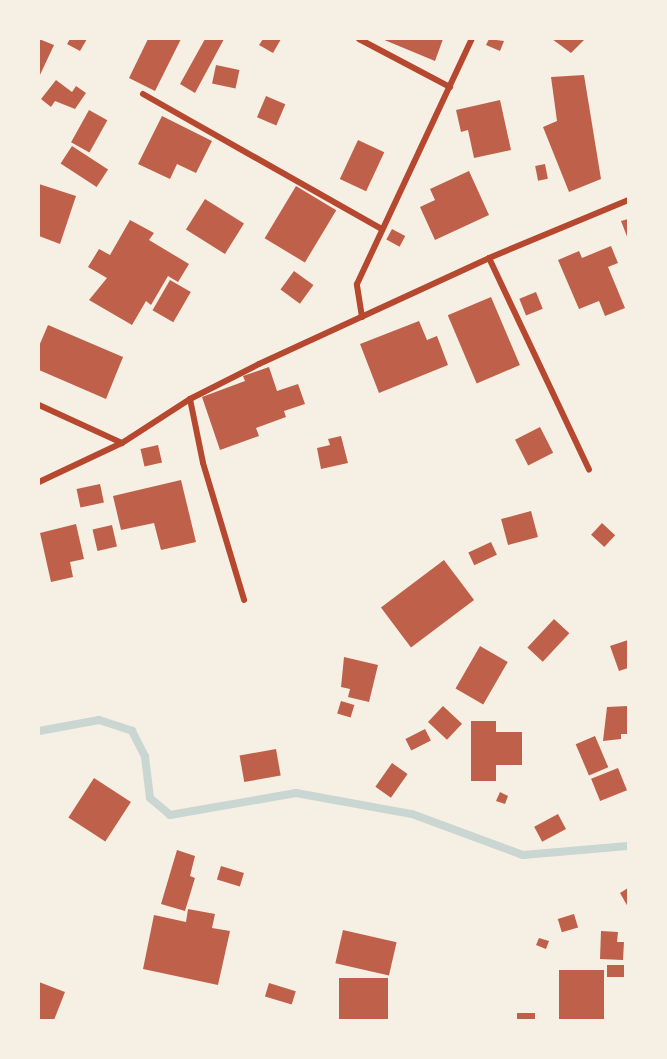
<!DOCTYPE html>
<html>
<head>
<meta charset="utf-8">
<style>
  body { margin:0 }
  #map { position:relative; width:667px; height:1059px; overflow:hidden; background:#f6efe4; font-family:"Libre Baskerville",serif }
  div>[style] { position:absolute }
  [style*='--x'] { left:calc(var(--x)*1px); top:calc(var(--y)*1px); width:calc(var(--w)*1px); rotate:calc(var(--a)*1deg) }
  .stream>* { height:8px; margin:-4px; padding:0 4px; transform-origin:4px; border-radius:4px; background:#c9d6d2 }
  .building>* { inset:0; background:#bf614a; transform-origin:0 0 }
  .minor>* { height:6px; margin:-3px; padding:0 3px; transform-origin:3px; border-radius:3px; background:#b5482f }
  span { translate:-50% -50%; white-space:nowrap; text-align:center; line-height:1.15; -webkit-text-stroke:6px #f6efe4; paint-order:stroke }
  .frame { position:absolute; inset:0; border:40px solid #f6efe4; pointer-events:none }
</style>
</head>
<body>
<div id="map">
  <div class="stream">
    <i style="--x:39;--y:731;--w:61;--a:-10.4"></i>
    <i style="--x:99;--y:720;--w:35;--a:18"></i>
    <i style="--x:132;--y:731;--w:29;--a:63"></i>
    <i style="--x:145;--y:757;--w:41;--a:83"></i>
    <i style="--x:150;--y:798;--w:26;--a:40"></i>
    <i style="--x:170;--y:815;--w:128;--a:-9.9"></i>
    <i style="--x:296;--y:793;--w:118;--a:10.3"></i>
    <i style="--x:412;--y:814;--w:118;--a:20.3"></i>
    <i style="--x:523;--y:855;--w:105;--a:-4.9"></i>
  </div>
  <div class="building">
    <i style="clip-path:polygon(39px 39px,54px 45px,39px 77px)"></i>
    <i style="clip-path:polygon(70px 39px,87px 39px,80px 51px,67px 44px)"></i>
    <i style="clip-path:polygon(148px 39px,181px 39px,155px 91px,129px 78px)"></i>
    <i style="clip-path:polygon(205px 39px,224px 39px,195px 93px,180px 84px)"></i>
    <i style="clip-path:polygon(263px 39px,281px 39px,273px 53px,259px 45px)"></i>
    <i style="clip-path:polygon(382px 39px,443px 39px,435px 61px)"></i>
    <i style="clip-path:polygon(489px 39px,504px 41px,500px 51px,486px 45px)"></i>
    <i style="clip-path:polygon(552px 39px,585px 39px,571px 53px)"></i>
    <i style="left:216px;top:65px;width:24px;height:19px;rotate:12deg"></i>
    <i style="clip-path:polygon(584px 75px,601px 179px,569px 192px,543px 127px,557px 121px,551px 77px)"></i>
    <i style="clip-path:polygon(56px 80px,72px 92px,76px 86px,86px 93px,75px 109px,55px 101px,51px 107px,41px 99px)"></i>
    <i style="left:266px;top:96px;width:21px;height:23px;rotate:23deg"></i>
    <i style="clip-path:polygon(500px 100px,511px 150px,474px 158px,468px 130px,461px 132px,456px 110px)"></i>
    <i style="left:89px;top:110px;width:21px;height:37px;rotate:29deg"></i>
    <i style="clip-path:polygon(162px 116px,212px 141px,196px 173px,177px 164px,170px 179px,138px 164px)"></i>
    <i style="left:358px;top:140px;width:29px;height:43px;rotate:25deg"></i>
    <i style="left:72px;top:146px;width:43px;height:21px;rotate:33deg"></i>
    <i style="left:545px;top:164px;width:15px;height:10px;rotate:79deg"></i>
    <i style="clip-path:polygon(469px 171px,489px 215px,435px 240px,420px 207px,435px 200px,430px 189px)"></i>
    <i style="clip-path:polygon(39px 184px,76px 196px,60px 244px,39px 236px)"></i>
    <i style="left:296px;top:186px;width:47px;height:61px;rotate:31deg"></i>
    <i style="left:205px;top:199px;width:46px;height:36px;rotate:32deg"></i>
    <i style="clip-path:polygon(628px 219px,628px 239px,621px 221px)"></i>
    <i style="clip-path:polygon(130px 220px,154px 233px,149px 240px,189px 264px,178px 282px,168px 276px,151px 305px,146px 301px,132px 325px,89px 300px,107px 278px,88px 267px,99px 249px,110px 255px)"></i>
    <i style="left:392px;top:229px;width:15px;height:12px;rotate:28deg"></i>
    <i style="clip-path:polygon(611px 246px,618px 263px,608px 267px,625px 308px,605px 316px,599px 301px,579px 309px,558px 260px,579px 251px,582px 258px)"></i>
    <i style="left:294px;top:271px;width:24px;height:23px;rotate:36deg"></i>
    <i style="left:170px;top:280px;width:24px;height:35px;rotate:30deg"></i>
    <i style="left:536px;top:292px;width:18px;height:18px;rotate:68deg"></i>
    <i style="left:491px;top:297px;width:74px;height:47px;rotate:67deg"></i>
    <i style="clip-path:polygon(419px 321px,427px 340px,437px 336px,448px 365px,379px 393px,360px 344px)"></i>
    <i style="clip-path:polygon(48px 325px,123px 357px,106px 399px,39px 370px,39px 346px)"></i>
    <i style="clip-path:polygon(269px 367px,277px 391px,298px 384px,305px 404px,284px 411px,286px 417px,256px 428px,259px 436px,220px 450px,202px 397px,245px 381px,243px 376px)"></i>
    <i style="left:540px;top:427px;width:29px;height:28px;rotate:63deg"></i>
    <i style="clip-path:polygon(341px 436px,348px 463px,321px 469px,317px 448px,330px 445px,328px 439px)"></i>
    <i style="left:158px;top:445px;width:18px;height:18px;rotate:77deg"></i>
    <i style="clip-path:polygon(181px 480px,196px 542px,161px 550px,154px 523px,121px 530px,113px 496px)"></i>
    <i style="left:100px;top:484px;width:19px;height:24px;rotate:78deg"></i>
    <i style="left:531px;top:511px;width:27px;height:31px;rotate:75deg"></i>
    <i style="left:602px;top:523px;width:18px;height:16px;rotate:43deg"></i>
    <i style="clip-path:polygon(76px 524px,84px 559px,70px 562px,73px 577px,51px 582px,40px 533px)"></i>
    <i style="left:112px;top:525px;width:22px;height:20px;rotate:77deg"></i>
    <i style="left:491px;top:542px;width:14px;height:25px;rotate:65deg"></i>
    <i style="left:444px;top:560px;width:50px;height:79px;rotate:53deg"></i>
    <i style="left:554px;top:619px;width:21px;height:39px;rotate:43deg"></i>
    <i style="clip-path:polygon(628px 640px,628px 668px,619px 671px,610px 646px)"></i>
    <i style="left:480px;top:646px;width:32px;height:49px;rotate:30deg"></i>
    <i style="clip-path:polygon(344px 657px,378px 665px,369px 702px,348px 697px,350px 689px,341px 687px)"></i>
    <i style="left:341px;top:701px;width:14px;height:13px;rotate:17deg"></i>
    <i style="left:443px;top:706px;width:26px;height:22px;rotate:43deg"></i>
    <i style="clip-path:polygon(628px 706px,628px 734px,621px 734px,621px 739px,603px 741px,607px 707px)"></i>
    <i style="clip-path:polygon(471px 721px,496px 721px,496px 732px,522px 732px,522px 765px,496px 765px,496px 781px,471px 781px)"></i>
    <i style="left:425px;top:729px;width:13px;height:22px;rotate:63deg"></i>
    <i style="left:595px;top:736px;width:34px;height:21px;rotate:67deg"></i>
    <i style="left:276px;top:749px;width:27px;height:37px;rotate:80deg"></i>
    <i style="left:392px;top:763px;width:19px;height:29px;rotate:35deg"></i>
    <i style="left:618px;top:768px;width:24px;height:29px;rotate:68deg"></i>
    <i style="left:94px;top:778px;width:44px;height:47px;rotate:33deg"></i>
    <i style="clip-path:polygon(500px 792px,508px 796px,505px 804px,496px 801px)"></i>
    <i style="left:558px;top:814px;width:17px;height:27px;rotate:62deg"></i>
    <i style="clip-path:polygon(177px 850px,195px 856px,190px 876px,195px 878px,185px 911px,161px 904px)"></i>
    <i style="left:221px;top:866px;width:24px;height:14px;rotate:17deg"></i>
    <i style="clip-path:polygon(628px 888px,628px 907px,620px 893px)"></i>
    <i style="clip-path:polygon(188px 909px,215px 914px,212px 928px,230px 931px,218px 985px,143px 969px,154px 915px,186px 922px)"></i>
    <i style="left:574px;top:914px;width:14px;height:17px;rotate:73deg"></i>
    <i style="left:343px;top:930px;width:55px;height:34px;rotate:13deg"></i>
    <i style="clip-path:polygon(601px 931px,618px 932px,617px 942px,624px 942px,623px 960px,600px 959px)"></i>
    <i style="clip-path:polygon(539px 938px,549px 941px,546px 949px,536px 945px)"></i>
    <i style="left:607px;top:965px;width:17px;height:12px"></i>
    <i style="left:559px;top:970px;width:45px;height:50px"></i>
    <i style="left:339px;top:978px;width:49px;height:42px"></i>
    <i style="clip-path:polygon(39px 982px,65px 992px,54px 1020px,39px 1020px)"></i>
    <i style="left:269px;top:983px;width:28px;height:14px;rotate:17deg"></i>
    <i style="left:517px;top:1013px;width:18px;height:7px"></i>
  </div>
  <div class="minor">
    <i style="--x:359;--y:39;--w:103;--a:27.8"></i>
    <i style="--x:143;--y:94;--w:272;--a:29.5"></i>
    <i style="--x:489;--y:258;--w:234;--a:64.7"></i>
    <i style="--x:362;--y:317;--w:33;--a:-99"></i>
    <i style="--x:357;--y:284;--w:271;--a:-64.9"></i>
    <i style="--x:190;--y:399;--w:65;--a:78.5"></i>
    <i style="--x:203;--y:463;--w:143;--a:73.3"></i>
    <i style="--x:39;--y:405;--w:91;--a:24.6"></i>
    <i style="--x:39;--y:482;--w:92;--a:-25.2"></i>
    <i style="--x:122;--y:443;--w:81;--a:-32.9"></i>
    <i style="--x:190;--y:399;--w:77;--a:-26.9"></i>
    <i style="--x:259;--y:364;--w:253;--a:-24.7"></i>
    <i style="--x:489;--y:258;--w:151;--a:-22.6"></i>
  </div>
  <div class="frame"></div>
</div>
</body>
</html>
